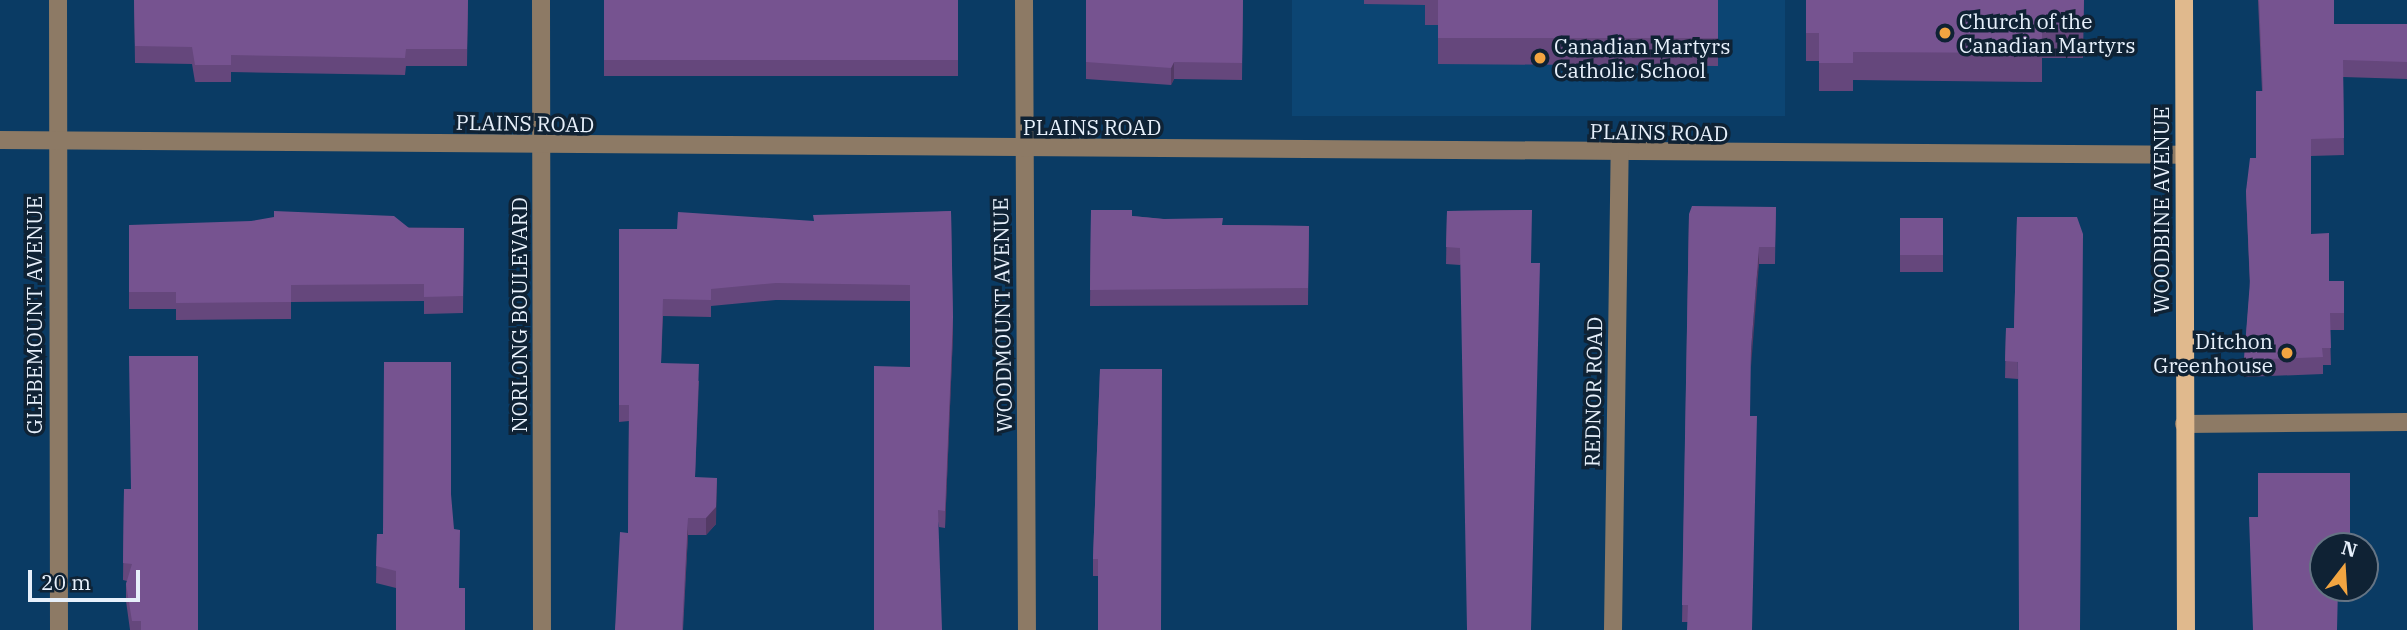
<!DOCTYPE html>
<html>
<head>
<meta charset="utf-8">
<style>
  body { margin:0 }
  #map { position:relative; width:2407px; height:630px; overflow:hidden; background:#0a3b64; font-family:"IBM Plex Serif",serif }
  div>[style] { position:absolute }
  [style*='--x'] { left:calc(var(--x)*1px); top:calc(var(--y)*1px); width:calc(var(--w)*1px); rotate:calc(var(--a)*1deg) }
  .built>* { inset:0; background:#0c4573; transform-origin:0 0 }
  .minor>* { height:18px; margin:-9px; padding:0 9px; transform-origin:9px; border-radius:9px; background:#8d7a65 }
  .major>* { height:18px; margin:-9px; padding:0 9px; transform-origin:9px; border-radius:9px; background:#e0b98d }
  .wall>* { inset:0; background:#65477c; transform-origin:0 0 }
  .shaded-wall>* { inset:0; background:#533a65 }
  .building>* { inset:0; background:#765390; transform-origin:0 0 }
  .dots>* { width:19px; height:19px; translate:-50% -50%; box-sizing:border-box; border:4px solid #0f2234; border-radius:50% }
  span { translate:-50% -50%; white-space:nowrap; text-align:center; line-height:1.15; -webkit-text-stroke:7px #0f2234; paint-order:stroke }
  .poi-label { font-size:21px; color:#e7f0fb }
  .left { translate:0 -50%; text-align:left }
  .right { translate:-100% -50%; text-align:right }
  .street-label { font-size:21px; color:#e7f0fb }
  .north { position:absolute; left:2309px; top:532px; width:70px; height:70px; box-sizing:border-box; background:#0f2234; border:2px solid #657484; border-radius:50%; rotate:17deg; font-size:19px; font-weight:700; line-height:28px; text-align:center; color:#e7f0fb }
  .north::after { content:''; display:block; margin:auto; width:24px; height:32px; background:#f2a541; clip-path:polygon(50% 0,100% 100%,50% 72%,0 100%) }
  .scale { position:absolute; left:28px; top:570px; width:112px; height:32px; box-sizing:border-box; border:4px solid #e7f0fb; border-top:0; padding-left:9px; font-size:21px; line-height:24px; white-space:nowrap; color:#e7f0fb; -webkit-text-stroke:5px #0f2234; paint-order:stroke }
</style>
</head>
<body>
<div id="map">
  <div class="built">
    <i style="left:1292px;top:0;width:493px;height:116px"></i>
  </div>
  <div class="minor">
    <i style="--x:58;--y:0;--w:630;--a:89.91"></i>
    <i style="--x:541;--y:0;--w:630;--a:89.91"></i>
    <i style="--x:1024;--y:0;--w:630;--a:89.73"></i>
    <i style="--x:0;--y:140;--w:2184;--a:0.39"></i>
    <i style="--x:2184;--y:424;--w:223;--a:-0.5"></i>
    <i style="--x:1613;--y:630;--w:476;--a:-89.2"></i>
  </div>
  <div class="major">
    <i style="--x:2184;--y:0;--w:630;--a:89.82"></i>
  </div>
  <div class="wall">
    <i style="clip-path:polygon(134px 0,468px 0,467px 66px,406px 66px,405px 75px,231px 72px,231px 82px,195px 82px,192px 64px,135px 63px)"></i>
    <i style="left:604px;top:0;width:354px;height:76px"></i>
    <i style="clip-path:polygon(1086px 0,1243px 0,1242px 80px,1174px 79px,1171px 85px,1086px 79px)"></i>
    <i style="clip-path:polygon(1364px 0,1718px 0,1718px 66px,1438px 64px,1438px 25px,1425px 25px,1425px 5px,1364px 4px)"></i>
    <i style="clip-path:polygon(1806px 0,2084px 0,2083px 58px,2042px 58px,2042px 82px,1853px 80px,1853px 91px,1819px 91px,1819px 61px,1806px 61px)"></i>
    <i style="clip-path:polygon(2258px 0,2334px 0,2334px 24px,2407px 24px,2407px 79px,2343px 77px,2344px 155px,2311px 156px,2311px 234px,2329px 281px,2344px 281px,2344px 330px,2330px 330px,2331px 365px,2323px 365px,2323px 374px,2244px 377px,2244px 360px,2250px 288px,2246px 191px,2256px 158px,2262px 91px)"></i>
    <i style="clip-path:polygon(1776px 207px,1775px 264px,1759px 264px,1688px 622px,1682px 622px,1689px 214px)"></i>
    <i style="clip-path:polygon(1091px 210px,1132px 216px,1223px 225px,1309px 226px,1308px 305px,1090px 306px)"></i>
    <i style="clip-path:polygon(1532px 210px,1460px 265px,1446px 264px,1447px 211px)"></i>
    <i style="clip-path:polygon(951px 211px,953px 334px,945px 528px,939px 527px,910px 367px,910px 301px,776px 300px,711px 306px,711px 317px,663px 316px,661px 364px,699px 381px,695px 477px,716px 524px,706px 535px,688px 535px,683px 630px,615px 630px,628px 533px,629px 421px,619px 422px,619px 229px,677px 229px,813px 221px)"></i>
    <i style="clip-path:polygon(2017px 217px,2018px 379px,2005px 378px,2006px 328px,2014px 328px)"></i>
    <i style="left:1900px;top:218px;width:43px;height:54px"></i>
    <i style="clip-path:polygon(129px 225px,464px 228px,463px 313px,424px 314px,424px 301px,291px 302px,291px 319px,176px 320px,176px 309px,129px 309px)"></i>
    <i style="clip-path:polygon(1100px 369px,1098px 576px,1093px 576px,1093px 559px)"></i>
    <i style="clip-path:polygon(124px 489px,198px 630px,130px 630px,126px 601px,126px 584px,127px 581px,123px 580px)"></i>
    <i style="clip-path:polygon(451px 494px,396px 588px,376px 583px,377px 534px,383px 534px)"></i>
  </div>
  <div class="shaded-wall">
    <i style="clip-path:polygon(1174px 62px,1174px 79px,1171px 85px,1171px 68px)"></i>
    <i style="clip-path:polygon(1759px 247px,1759px 264px,1751px 367px,1751px 350px)"></i>
    <i style="clip-path:polygon(953px 317px,953px 334px,945px 528px,945px 511px)"></i>
    <i style="clip-path:polygon(717px 478px,716px 524px,706px 535px,706px 518px)"></i>
    <i style="clip-path:polygon(688px 518px,688px 535px,682px 630px)"></i>
  </div>
  <div class="building">
    <i style="clip-path:polygon(134px 0,468px 0,467px 49px,406px 49px,405px 58px,231px 55px,231px 65px,195px 65px,192px 47px,135px 46px)"></i>
    <i style="left:604px;top:0;width:354px;height:60px"></i>
    <i style="clip-path:polygon(1086px 0,1243px 0,1242px 63px,1174px 62px,1171px 68px,1086px 62px)"></i>
    <i style="left:1438px;top:0;width:280px;height:38px"></i>
    <i style="clip-path:polygon(1806px 0,2084px 0,2083px 30px,2042px 30px,2042px 53px,1853px 52px,1853px 63px,1819px 63px,1819px 33px,1806px 33px)"></i>
    <i style="clip-path:polygon(2259px 0,2334px 0,2334px 24px,2407px 24px,2407px 62px,2343px 60px,2344px 138px,2311px 139px,2311px 234px,2329px 233px,2329px 281px,2344px 281px,2344px 313px,2330px 313px,2331px 348px,2322px 348px,2323px 357px,2244px 360px,2250px 281px,2246px 191px,2250px 158px,2256px 158px,2256px 91px,2263px 91px)"></i>
    <i style="clip-path:polygon(1692px 206px,1776px 207px,1775px 247px,1759px 247px,1751px 350px,1750px 416px,1757px 416px,1752px 630px,1687px 630px,1688px 605px,1682px 605px,1689px 214px)"></i>
    <i style="clip-path:polygon(1091px 210px,1132px 210px,1132px 216px,1164px 219px,1223px 218px,1222px 225px,1309px 226px,1308px 288px,1090px 290px)"></i>
    <i style="clip-path:polygon(1532px 210px,1531px 263px,1540px 263px,1531px 630px,1467px 630px,1460px 248px,1446px 247px,1447px 211px)"></i>
    <i style="clip-path:polygon(274px 211px,394px 216px,409px 228px,464px 228px,463px 296px,424px 297px,424px 284px,291px 285px,291px 302px,176px 303px,176px 292px,129px 292px,129px 225px,251px 221px,274px 217px)"></i>
    <i style="clip-path:polygon(951px 211px,953px 317px,945px 511px,938px 510px,942px 630px,874px 630px,874px 366px,910px 367px,910px 285px,776px 283px,711px 289px,711px 300px,663px 299px,661px 363px,699px 364px,695px 477px,717px 478px,716px 507px,706px 518px,688px 518px,682px 630px,615px 630px,620px 532px,628px 533px,629px 405px,619px 405px,619px 229px,677px 229px,678px 212px,814px 221px,813px 215px)"></i>
    <i style="clip-path:polygon(2017px 217px,2077px 217px,2083px 234px,2080px 630px,2019px 630px,2018px 362px,2005px 361px,2006px 328px,2014px 328px)"></i>
    <i style="left:1900px;top:218px;width:43px;height:37px"></i>
    <i style="clip-path:polygon(129px 356px,198px 356px,198px 630px,141px 630px,141px 621px,132px 621px,126px 584px,132px 564px,123px 563px,124px 489px,131px 489px)"></i>
    <i style="clip-path:polygon(384px 362px,451px 362px,451px 494px,454px 529px,460px 530px,459px 588px,465px 588px,465px 630px,396px 630px,396px 571px,376px 566px,377px 534px,383px 534px)"></i>
    <i style="clip-path:polygon(1100px 369px,1162px 369px,1161px 630px,1098px 630px,1098px 559px,1093px 559px)"></i>
    <i style="clip-path:polygon(2258px 473px,2350px 473px,2350px 545px,2323px 546px,2323px 588px,2338px 588px,2337px 630px,2253px 630px,2249px 517px,2258px 517px)"></i>
  </div>
  <div class="dots">
    <i style="left:1945px;top:33px;background:#f2a541"></i>
    <i style="left:1540px;top:58px;background:#f2a541"></i>
    <i style="left:2287px;top:353px;background:#f2a541"></i>
  </div>
  <div class="poi-label">
    <span class="left" style="left:1959px;top:33px">Church of the<br>Canadian Martyrs</span>
    <span class="left" style="left:1554px;top:58px">Canadian Martyrs<br>Catholic School</span>
    <span class="right" style="left:2273px;top:353px">Ditchon<br>Greenhouse</span>
  </div>
  <div class="street-label">
    <span style="left:525px;top:123px;rotate:1deg">PLAINS ROAD</span>
    <span style="left:1092px;top:127px">PLAINS ROAD</span>
    <span style="left:1659px;top:132px;rotate:1deg">PLAINS ROAD</span>
    <span style="left:2161px;top:210px;rotate:-90deg">WOODBINE AVENUE</span>
    <span style="left:34px;top:315px;rotate:-90deg">GLEBEMOUNT AVENUE</span>
    <span style="left:519px;top:315px;rotate:-90deg">NORLONG BOULEVARD</span>
    <span style="left:1002px;top:315px;rotate:-91deg">WOODMOUNT AVENUE</span>
    <span style="left:1593px;top:392px;rotate:-89deg">REDNOR ROAD</span>
  </div>
  <div class="north">N</div>
  <div class="scale">20 m</div>
</div>
</body>
</html>
